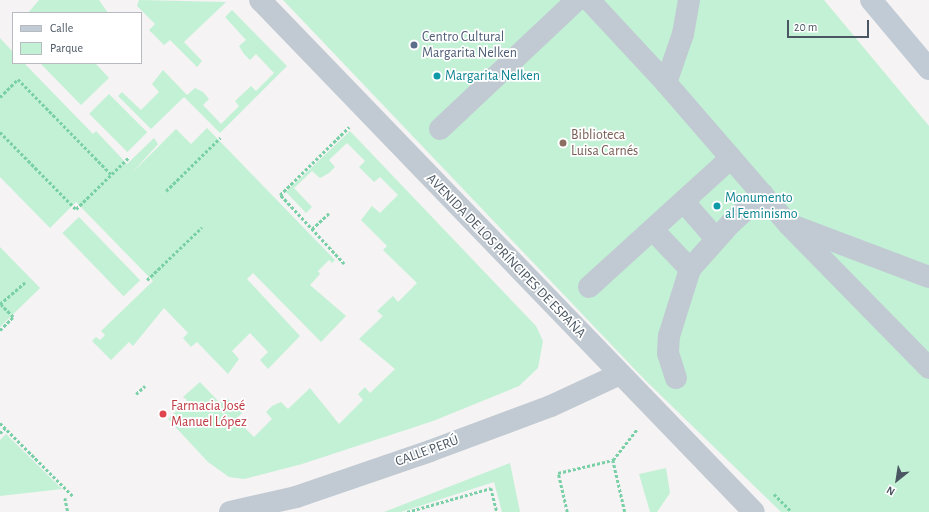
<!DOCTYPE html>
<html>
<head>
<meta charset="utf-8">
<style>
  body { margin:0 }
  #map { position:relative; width:929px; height:512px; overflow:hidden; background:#f5f3f3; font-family:"Alegreya Sans",sans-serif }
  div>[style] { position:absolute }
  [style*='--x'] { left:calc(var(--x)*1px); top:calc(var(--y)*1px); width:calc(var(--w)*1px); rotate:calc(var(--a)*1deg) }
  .green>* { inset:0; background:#c3f1d5; transform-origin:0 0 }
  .path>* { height:2.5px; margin-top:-1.25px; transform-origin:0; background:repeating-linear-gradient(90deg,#7ad0a6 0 3px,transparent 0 5px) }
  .street>* { height:22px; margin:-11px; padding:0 11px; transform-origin:11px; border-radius:11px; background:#c1cad2 }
  .secondary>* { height:22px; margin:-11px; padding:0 11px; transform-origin:11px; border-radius:11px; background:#c1cbd6 }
  .dots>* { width:11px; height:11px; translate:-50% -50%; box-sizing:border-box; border:2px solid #fff; border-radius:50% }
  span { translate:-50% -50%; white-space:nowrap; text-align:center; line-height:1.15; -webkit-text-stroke:3.5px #fff; paint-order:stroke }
  .service-label { font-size:14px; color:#4e5e75 }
  .left { translate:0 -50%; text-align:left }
  .culture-label { font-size:14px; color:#0d838f }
  .education-label { font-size:14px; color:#785e54 }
  .street-label { font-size:14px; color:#4a5661 }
  .health-label { font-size:14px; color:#be3a42 }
  .legend { position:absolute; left:12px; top:12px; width:130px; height:52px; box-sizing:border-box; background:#fff; border:1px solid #b7bbc0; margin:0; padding:5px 7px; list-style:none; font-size:12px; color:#4a5661 }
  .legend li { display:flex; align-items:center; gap:8px; height:20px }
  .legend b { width:20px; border:1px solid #b7bbc0 }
  .north { position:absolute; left:877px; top:460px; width:40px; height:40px; -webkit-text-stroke:3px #fff; paint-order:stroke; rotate:210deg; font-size:11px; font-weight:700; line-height:16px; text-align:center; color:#4a5661 }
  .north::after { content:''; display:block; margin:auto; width:14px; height:18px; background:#4a5661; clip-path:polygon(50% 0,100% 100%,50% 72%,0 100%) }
  .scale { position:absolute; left:787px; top:20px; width:82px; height:18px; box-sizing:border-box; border:2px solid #4a5661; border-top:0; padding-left:5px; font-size:12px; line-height:14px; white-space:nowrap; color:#4a5661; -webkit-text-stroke:3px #fff; paint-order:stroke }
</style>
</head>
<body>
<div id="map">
  <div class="green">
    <i style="clip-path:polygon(39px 0,99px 0,108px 13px,28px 13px)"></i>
    <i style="clip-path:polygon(139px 0,226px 2px,184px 42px,202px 61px,197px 67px,170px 40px,164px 45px,149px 30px,155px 24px,137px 6px)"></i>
    <i style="clip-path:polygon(283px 0,824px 0,929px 126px,929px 512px,781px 512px,645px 380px)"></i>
    <i style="clip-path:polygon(232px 10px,287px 66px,220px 133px,184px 97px,151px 129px,118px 96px,122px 92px,141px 110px,159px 92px,152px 84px,163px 70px,187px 95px,195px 88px,203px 92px,209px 99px,203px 105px,221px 124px,239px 106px,235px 101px,251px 86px,256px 91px,274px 73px,256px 54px,250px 60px,244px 54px,239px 46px,246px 40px,225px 17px)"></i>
    <i style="clip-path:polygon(0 38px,13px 52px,13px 63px,24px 63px,93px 134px,96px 131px,127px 164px,154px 138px,158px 144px,131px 174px,176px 129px,191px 144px,207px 128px,335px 260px,332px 263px,329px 260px,318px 271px,320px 274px,310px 285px,346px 316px,321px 342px,253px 273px,247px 279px,300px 336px,268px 369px,260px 360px,268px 352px,250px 333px,232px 351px,239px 359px,228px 374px,197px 342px,191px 347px,183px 338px,188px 333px,164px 308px,133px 346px,129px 342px,111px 360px,92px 341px,96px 337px,100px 340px,105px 335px,101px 331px,153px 281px,76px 202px,50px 228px,0 177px)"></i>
    <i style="clip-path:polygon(40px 63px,95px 63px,109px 78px,81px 105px)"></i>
    <i style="left:109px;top:94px;width:54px;height:28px;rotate:45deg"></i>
    <i style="clip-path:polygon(350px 131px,536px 326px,543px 341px,538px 368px,519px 386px,433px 421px,302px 464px,244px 479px,229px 477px,208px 462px,168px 419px,187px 400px,183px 397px,200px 382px,220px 403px,227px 398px,242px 413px,236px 419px,254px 437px,272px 419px,266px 412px,272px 406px,281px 402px,288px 409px,310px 388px,339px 424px,363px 400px,358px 394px,365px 387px,370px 393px,395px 369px,359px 339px,383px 316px,377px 311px,393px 296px,398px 302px,417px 283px,383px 250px,387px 246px,361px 220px,372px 206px,380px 213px,398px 195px,380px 177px,374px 182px,359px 167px,365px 161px,347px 143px,329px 160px,335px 167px,329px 173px,320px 178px,312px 171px,294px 188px,312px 207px,306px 213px,286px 192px)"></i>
    <i style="left:79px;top:217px;width:88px;height:23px;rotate:46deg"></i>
    <i style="clip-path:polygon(0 247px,40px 288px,0 327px)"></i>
    <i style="clip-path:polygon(6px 434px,62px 489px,0 496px,0 440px)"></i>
    <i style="clip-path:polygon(510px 463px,520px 512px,502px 512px,494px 482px,401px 512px,384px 512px)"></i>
    <i style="clip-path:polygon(666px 468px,670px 493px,657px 512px,650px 512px,639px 474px)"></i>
  </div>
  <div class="path">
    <i style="--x:0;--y:97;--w:25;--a:-45"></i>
    <i style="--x:18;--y:79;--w:133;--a:45.6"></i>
    <i style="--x:0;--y:132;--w:108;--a:45.4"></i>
    <i style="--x:76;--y:209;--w:73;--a:-44.4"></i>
    <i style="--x:166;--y:191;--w:76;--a:-44.5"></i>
    <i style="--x:312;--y:229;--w:23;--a:-43"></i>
    <i style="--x:344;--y:264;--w:94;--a:-132.8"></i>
    <i style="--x:280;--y:195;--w:97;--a:-44.6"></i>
    <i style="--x:147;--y:280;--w:76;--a:-43.9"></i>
    <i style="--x:0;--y:304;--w:33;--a:-41"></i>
    <i style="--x:0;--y:330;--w:18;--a:-45"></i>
    <i style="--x:13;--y:317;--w:17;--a:-135"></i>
    <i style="--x:136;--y:394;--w:12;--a:-42"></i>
    <i style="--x:0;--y:423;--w:103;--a:45"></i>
    <i style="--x:0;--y:433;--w:7;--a:-45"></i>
    <i style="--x:613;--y:460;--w:39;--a:-52"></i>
    <i style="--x:774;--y:494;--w:25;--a:45"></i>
    <i style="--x:65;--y:498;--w:14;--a:78"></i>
    <i style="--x:407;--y:512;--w:87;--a:-15.9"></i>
    <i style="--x:491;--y:488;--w:25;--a:76"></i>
    <i style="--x:567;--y:512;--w:40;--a:-103"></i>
    <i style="--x:558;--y:473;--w:57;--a:-13.3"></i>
    <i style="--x:613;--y:460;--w:53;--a:77"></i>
  </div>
  <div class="street">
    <i style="--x:260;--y:0;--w:711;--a:46.03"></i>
    <i style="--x:589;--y:0;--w:113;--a:47.1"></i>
    <i style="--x:666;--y:83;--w:188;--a:49.1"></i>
    <i style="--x:789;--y:225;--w:200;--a:45.6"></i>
    <i style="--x:666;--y:83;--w:52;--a:-70.9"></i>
    <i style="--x:683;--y:34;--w:35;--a:-80"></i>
    <i style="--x:440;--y:129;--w:188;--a:-43.3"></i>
    <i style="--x:684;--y:202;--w:49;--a:49.1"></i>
    <i style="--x:794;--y:226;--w:144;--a:20.7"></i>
    <i style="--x:653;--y:230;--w:54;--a:46.5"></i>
    <i style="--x:589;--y:287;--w:192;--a:-42.3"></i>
    <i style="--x:676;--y:378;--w:26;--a:-108"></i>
    <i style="--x:668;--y:353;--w:17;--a:-87"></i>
    <i style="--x:669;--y:336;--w:70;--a:-72.6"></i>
    <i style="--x:690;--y:269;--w:62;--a:-48.3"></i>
    <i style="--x:731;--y:223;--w:43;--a:-42.2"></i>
    <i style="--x:230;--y:512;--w:68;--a:-12.8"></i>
    <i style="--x:296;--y:497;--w:142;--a:-18.9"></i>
    <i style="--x:430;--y:451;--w:129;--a:-20.4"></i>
    <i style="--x:551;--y:406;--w:76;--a:-24.9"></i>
  </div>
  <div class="secondary">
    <i style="--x:871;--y:0;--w:90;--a:50"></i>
  </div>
  <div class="dots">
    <i style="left:414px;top:45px;background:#5c6f8a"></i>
    <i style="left:437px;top:76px;background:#0f9aa8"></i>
    <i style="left:563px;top:143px;background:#8d6e63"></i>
    <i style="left:717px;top:206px;background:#0f9aa8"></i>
    <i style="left:163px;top:414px;background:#e0444e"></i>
  </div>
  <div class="service-label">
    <span class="left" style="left:422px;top:45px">Centro Cultural<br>Margarita Nelken</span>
  </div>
  <div class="culture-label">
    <span class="left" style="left:445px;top:76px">Margarita Nelken</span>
    <span class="left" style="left:725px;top:206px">Monumento<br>al Feminismo</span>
  </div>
  <div class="education-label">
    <span class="left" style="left:571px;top:143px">Biblioteca<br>Luisa Carnés</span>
  </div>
  <div class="street-label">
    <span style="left:506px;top:256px;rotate:46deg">AVENIDA DE LOS PRÍNCIPES DE ESPAÑA</span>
    <span style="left:427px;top:451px;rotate:-20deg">CALLE PERÚ</span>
  </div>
  <div class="health-label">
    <span class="left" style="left:171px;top:414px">Farmacia José<br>Manuel López</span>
  </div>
  <ul class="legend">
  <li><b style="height:5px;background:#c1cbd6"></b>Calle</li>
  <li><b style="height:11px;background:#c3f1d5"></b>Parque</li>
  </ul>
  <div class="north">N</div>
  <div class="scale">20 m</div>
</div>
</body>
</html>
